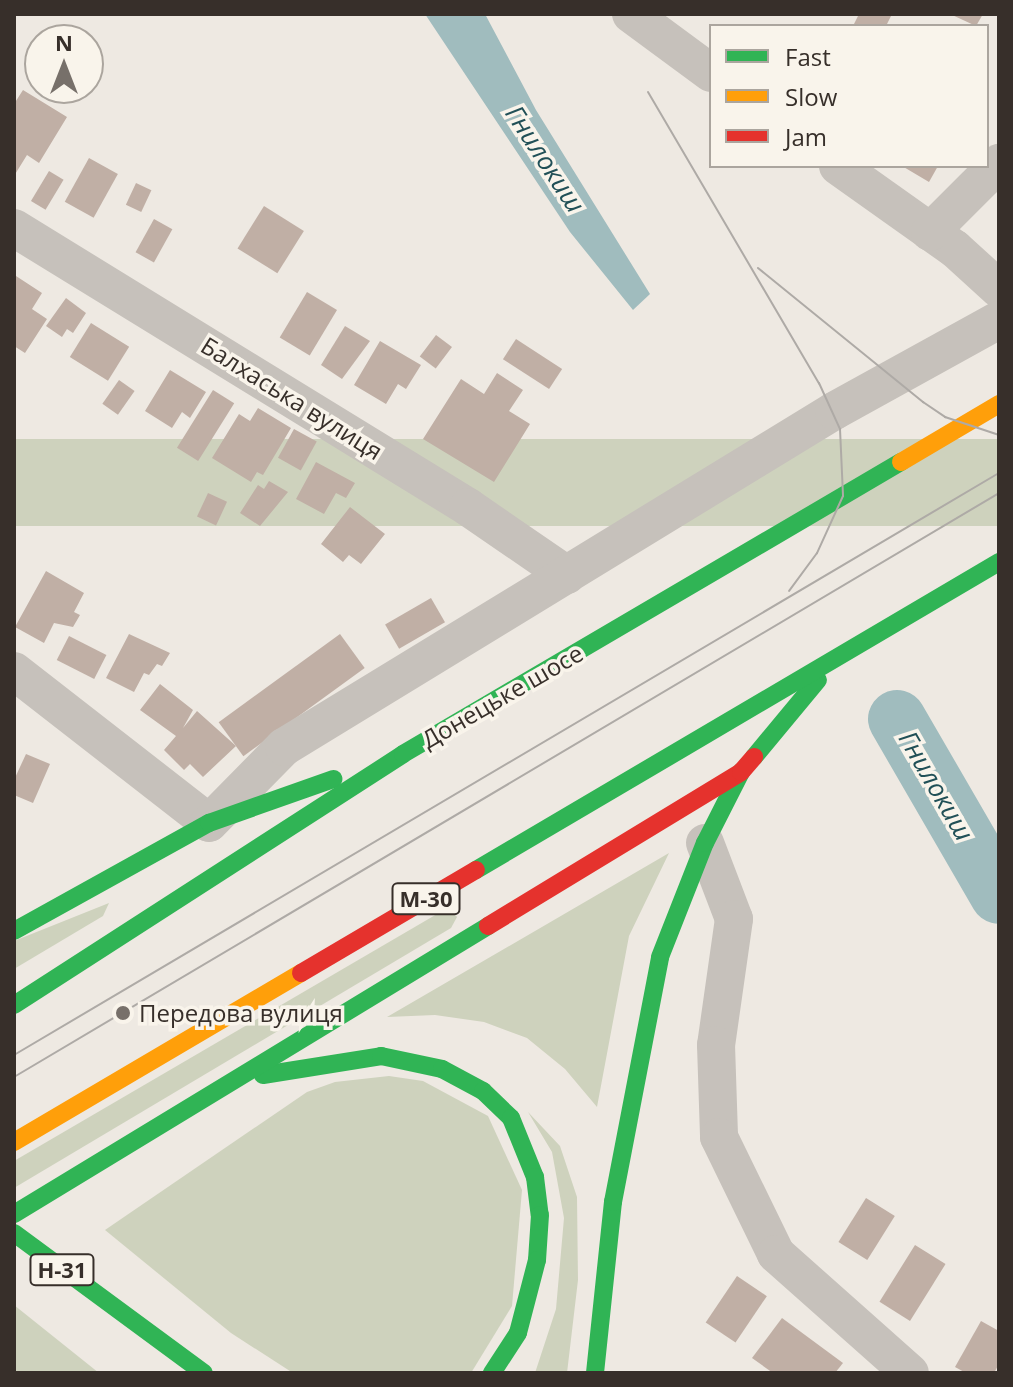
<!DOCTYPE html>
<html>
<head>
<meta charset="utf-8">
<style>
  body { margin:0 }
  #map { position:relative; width:1013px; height:1387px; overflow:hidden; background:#eee9e2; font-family:"Open Sans",sans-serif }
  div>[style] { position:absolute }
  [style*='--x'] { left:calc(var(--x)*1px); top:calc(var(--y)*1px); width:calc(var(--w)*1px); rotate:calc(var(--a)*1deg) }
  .green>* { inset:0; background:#ced2bd; transform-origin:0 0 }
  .water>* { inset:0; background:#a0bcbe }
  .river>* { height:58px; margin:-29px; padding:0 29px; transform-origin:29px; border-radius:29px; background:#a0bcbe }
  .building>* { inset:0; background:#c0afa5; transform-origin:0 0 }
  .street>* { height:38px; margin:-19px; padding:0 19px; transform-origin:19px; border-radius:19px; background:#c6c1bb }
  .fast>* { height:18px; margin:-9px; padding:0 9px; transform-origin:9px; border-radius:9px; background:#30b455 }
  .slow>* { height:18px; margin:-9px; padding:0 9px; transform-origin:9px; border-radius:9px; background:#ff9f0a }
  .jam>* { height:18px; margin:-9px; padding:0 9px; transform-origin:9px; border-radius:9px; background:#e5322d }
  .tram>* { height:2px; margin:-1px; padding:0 1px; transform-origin:1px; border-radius:1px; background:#aeaaa6 }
  .dots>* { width:22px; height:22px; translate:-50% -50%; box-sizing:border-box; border:4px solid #f9f4eb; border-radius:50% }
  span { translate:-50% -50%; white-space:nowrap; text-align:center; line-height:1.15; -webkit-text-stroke:7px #f9f4eb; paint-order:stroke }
  .shield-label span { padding:2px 6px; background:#f9f4eb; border:2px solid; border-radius:6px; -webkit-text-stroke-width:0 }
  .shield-label { font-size:22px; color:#372f2a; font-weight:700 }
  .street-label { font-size:24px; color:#372f2a }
  .poi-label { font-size:24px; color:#372f2a }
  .left { translate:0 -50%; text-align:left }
  .water-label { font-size:26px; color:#215057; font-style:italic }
  .frame { position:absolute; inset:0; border:16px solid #372f2a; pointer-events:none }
  .legend { position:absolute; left:709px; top:24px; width:280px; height:144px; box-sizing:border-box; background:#f9f4eb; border:2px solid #aba59e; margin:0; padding:10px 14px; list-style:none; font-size:24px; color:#372f2a }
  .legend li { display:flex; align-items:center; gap:16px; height:40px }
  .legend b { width:40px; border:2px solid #aba59e }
  .north { position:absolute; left:24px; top:24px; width:80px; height:80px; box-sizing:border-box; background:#f9f4eb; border:2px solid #aba59e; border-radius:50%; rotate:0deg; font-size:22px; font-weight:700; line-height:32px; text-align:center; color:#372f2a }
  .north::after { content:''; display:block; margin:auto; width:28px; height:36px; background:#77706a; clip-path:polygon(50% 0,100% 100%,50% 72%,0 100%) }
</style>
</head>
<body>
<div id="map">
  <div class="green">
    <i style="left:999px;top:439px;width:87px;height:1145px;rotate:90deg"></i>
    <i style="clip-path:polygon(669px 853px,629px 936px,597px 1107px,565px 1069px,527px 1038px,484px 1022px,435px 1015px,387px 1017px)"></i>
    <i style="clip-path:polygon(109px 903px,103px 916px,14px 969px,14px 941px)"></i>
    <i style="clip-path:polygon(449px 907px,457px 917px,451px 928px,14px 1188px,14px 1161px)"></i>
    <i style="clip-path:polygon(389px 1076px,423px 1081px,488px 1116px,522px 1190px,512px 1306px,471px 1373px,293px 1373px,231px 1333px,105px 1230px,307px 1092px,335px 1082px)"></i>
    <i style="clip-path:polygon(528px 1112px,560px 1146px,577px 1197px,578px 1280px,567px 1373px,535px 1373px,556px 1309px,564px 1218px,552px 1152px)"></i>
    <i style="clip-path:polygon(14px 1305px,99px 1373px,14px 1373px)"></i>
  </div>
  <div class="water">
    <i style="clip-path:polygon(425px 14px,485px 14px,536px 110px,650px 294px,633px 310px,570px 232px)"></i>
  </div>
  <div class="river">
    <i style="--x:897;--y:719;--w:203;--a:59.9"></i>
  </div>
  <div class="building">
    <i style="clip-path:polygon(859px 14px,886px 14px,891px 16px,886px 26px,853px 26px)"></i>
    <i style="clip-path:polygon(950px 14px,983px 14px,976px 26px)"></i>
    <i style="clip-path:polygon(23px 90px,67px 117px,39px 163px,27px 155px,14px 176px,14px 104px)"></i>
    <i style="left:89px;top:158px;width:33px;height:50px;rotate:29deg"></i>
    <i style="clip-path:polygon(902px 166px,938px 166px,929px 182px)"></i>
    <i style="left:49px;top:171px;width:17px;height:35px;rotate:31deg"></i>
    <i style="left:136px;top:183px;width:17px;height:24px;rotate:25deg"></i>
    <i style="left:264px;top:206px;width:47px;height:50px;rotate:32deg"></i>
    <i style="left:154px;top:219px;width:21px;height:38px;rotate:29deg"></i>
    <i style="clip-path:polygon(16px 276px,42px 293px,32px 309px,47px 319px,25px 353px,14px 346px)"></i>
    <i style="left:307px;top:292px;width:35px;height:53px;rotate:31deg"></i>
    <i style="clip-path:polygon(66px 298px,86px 313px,73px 333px,67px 329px,62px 337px,46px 326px)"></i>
    <i style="left:91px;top:323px;width:45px;height:40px;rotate:32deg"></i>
    <i style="clip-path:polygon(345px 326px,370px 341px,342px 379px,321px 365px)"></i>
    <i style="left:436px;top:335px;width:20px;height:27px;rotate:37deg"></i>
    <i style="left:516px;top:339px;width:55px;height:24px;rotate:33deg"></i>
    <i style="clip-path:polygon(380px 341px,421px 365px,406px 389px,398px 384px,386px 404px,354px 385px)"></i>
    <i style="clip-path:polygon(170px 370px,206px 392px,190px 418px,182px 412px,172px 428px,145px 411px)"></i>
    <i style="clip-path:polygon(497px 373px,523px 390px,509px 411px,530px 424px,494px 482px,423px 439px,461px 379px,484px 394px)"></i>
    <i style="left:119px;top:380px;width:19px;height:29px;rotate:35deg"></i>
    <i style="left:213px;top:390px;width:25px;height:68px;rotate:32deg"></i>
    <i style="clip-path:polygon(258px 408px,291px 428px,263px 475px,257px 472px,251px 482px,212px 458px,239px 414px,250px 421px)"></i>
    <i style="left:294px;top:429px;width:26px;height:33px;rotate:29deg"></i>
    <i style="clip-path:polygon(316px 462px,355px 483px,346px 498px,336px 493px,324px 514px,296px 499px)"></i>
    <i style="clip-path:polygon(269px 481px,288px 492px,260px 526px,240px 513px,258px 485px,264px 489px)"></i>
    <i style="left:208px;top:493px;width:21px;height:26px;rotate:25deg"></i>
    <i style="clip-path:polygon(350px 507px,385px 534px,361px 564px,349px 555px,343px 562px,321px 544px)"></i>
    <i style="clip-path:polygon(46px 571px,84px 593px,74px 612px,80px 615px,73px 627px,54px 623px,44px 643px,15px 627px)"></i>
    <i style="left:431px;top:598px;width:28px;height:53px;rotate:60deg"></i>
    <i style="clip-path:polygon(129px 634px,170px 653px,162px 666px,157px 664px,149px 675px,144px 673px,134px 692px,106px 678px)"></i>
    <i style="left:340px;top:634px;width:42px;height:150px;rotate:54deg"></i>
    <i style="left:69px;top:636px;width:42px;height:27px;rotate:27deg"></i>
    <i style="clip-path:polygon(160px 684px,193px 710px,183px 728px,197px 711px,236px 746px,203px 777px,190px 764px,184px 770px,164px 750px,176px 736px,140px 710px)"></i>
    <i style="clip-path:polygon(26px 754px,50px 764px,33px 803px,14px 795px,14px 780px)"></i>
    <i style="left:866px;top:1198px;width:34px;height:52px;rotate:32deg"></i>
    <i style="left:915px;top:1245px;width:36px;height:67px;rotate:32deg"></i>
    <i style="left:737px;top:1276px;width:36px;height:56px;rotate:34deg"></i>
    <i style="clip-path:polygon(782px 1318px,843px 1363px,835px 1373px,773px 1373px,752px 1358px)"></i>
    <i style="clip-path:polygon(981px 1321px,999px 1331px,999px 1364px,994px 1373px,966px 1373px,955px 1367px)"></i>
  </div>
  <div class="street">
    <i style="--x:631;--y:14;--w:99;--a:36.4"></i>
    <i style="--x:838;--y:166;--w:143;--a:35.4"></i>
    <i style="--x:955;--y:249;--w:59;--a:42.3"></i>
    <i style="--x:14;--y:228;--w:533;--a:31.57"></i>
    <i style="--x:468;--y:507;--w:120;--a:34.5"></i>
    <i style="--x:930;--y:232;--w:98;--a:-45"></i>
    <i style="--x:14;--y:671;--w:247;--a:37.9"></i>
    <i style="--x:209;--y:823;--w:107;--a:-45.4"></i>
    <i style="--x:284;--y:747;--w:645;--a:-31.42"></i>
    <i style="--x:834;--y:411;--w:188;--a:-28.9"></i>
    <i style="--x:705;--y:843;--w:81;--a:69.1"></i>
    <i style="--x:734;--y:919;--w:127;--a:98.1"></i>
    <i style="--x:716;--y:1045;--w:92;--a:88.1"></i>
    <i style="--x:719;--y:1137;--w:130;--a:64"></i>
    <i style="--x:776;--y:1254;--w:179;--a:41.6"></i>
  </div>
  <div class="fast">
    <i style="--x:754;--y:757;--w:100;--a:-50.3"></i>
    <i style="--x:476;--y:870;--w:607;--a:-30.49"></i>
    <i style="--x:14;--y:931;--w:223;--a:-29"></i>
    <i style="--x:209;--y:823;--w:132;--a:-19.5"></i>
    <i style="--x:14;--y:1005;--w:463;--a:-32.8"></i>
    <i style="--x:403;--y:754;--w:577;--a:-30.39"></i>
    <i style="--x:263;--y:1075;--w:120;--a:-9.1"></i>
    <i style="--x:381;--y:1056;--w:62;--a:12"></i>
    <i style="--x:442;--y:1069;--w:47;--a:28.2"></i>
    <i style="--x:483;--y:1091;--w:39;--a:44"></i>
    <i style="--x:511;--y:1118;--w:64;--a:67.9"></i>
    <i style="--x:535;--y:1177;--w:38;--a:83"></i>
    <i style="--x:540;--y:1215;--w:45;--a:93.8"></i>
    <i style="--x:537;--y:1260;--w:75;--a:104.6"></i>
    <i style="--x:518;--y:1333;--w:48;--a:123"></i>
    <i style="--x:14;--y:1214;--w:555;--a:-31.28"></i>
    <i style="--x:14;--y:1233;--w:236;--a:36.4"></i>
    <i style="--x:595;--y:1373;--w:172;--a:-84"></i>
    <i style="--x:613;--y:1202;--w:249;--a:-79.1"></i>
    <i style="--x:660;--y:957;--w:123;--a:-68.5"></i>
    <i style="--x:705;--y:843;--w:80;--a:-63.1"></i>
  </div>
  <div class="slow">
    <i style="--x:901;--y:462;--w:114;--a:-30.6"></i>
    <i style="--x:14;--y:1142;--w:333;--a:-30.5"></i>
  </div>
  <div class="jam">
    <i style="--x:488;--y:926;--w:296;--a:-31.3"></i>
    <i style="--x:741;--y:772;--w:20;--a:-49"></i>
    <i style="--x:301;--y:973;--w:203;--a:-30.5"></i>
  </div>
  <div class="tram">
    <i style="--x:648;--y:92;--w:338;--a:59.6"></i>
    <i style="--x:819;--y:383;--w:51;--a:65.5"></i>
    <i style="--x:840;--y:429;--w:67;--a:87.4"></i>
    <i style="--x:843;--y:496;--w:63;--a:114.5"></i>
    <i style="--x:817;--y:553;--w:47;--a:126.4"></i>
    <i style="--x:758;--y:268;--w:213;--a:39.1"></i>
    <i style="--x:923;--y:402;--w:27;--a:34"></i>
    <i style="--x:945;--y:417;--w:57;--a:18.4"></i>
    <i style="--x:14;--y:1055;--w:1144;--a:-30.58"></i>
    <i style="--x:14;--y:1077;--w:1145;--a:-30.66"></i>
  </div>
  <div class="dots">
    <i style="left:123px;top:1013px;background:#77706a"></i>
  </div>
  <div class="shield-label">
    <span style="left:426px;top:899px">М-30</span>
    <span style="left:62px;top:1270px">Н-31</span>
  </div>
  <div class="street-label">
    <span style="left:292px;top:398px;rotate:32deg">Балхаська вулиця</span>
    <span style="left:502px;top:696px;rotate:-30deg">Донецьке шосе</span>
  </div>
  <div class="poi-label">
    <span class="left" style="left:139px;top:1013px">Передова вулиця</span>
  </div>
  <div class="water-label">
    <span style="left:545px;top:159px;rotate:57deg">Гнилокиш</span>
    <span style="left:936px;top:786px;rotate:60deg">Гнилокиш</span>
  </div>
  <div class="frame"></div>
  <ul class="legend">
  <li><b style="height:10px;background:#30b455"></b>Fast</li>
  <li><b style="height:10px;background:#ff9f0a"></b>Slow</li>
  <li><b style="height:10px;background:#e5322d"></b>Jam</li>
  </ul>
  <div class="north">N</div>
</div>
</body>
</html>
